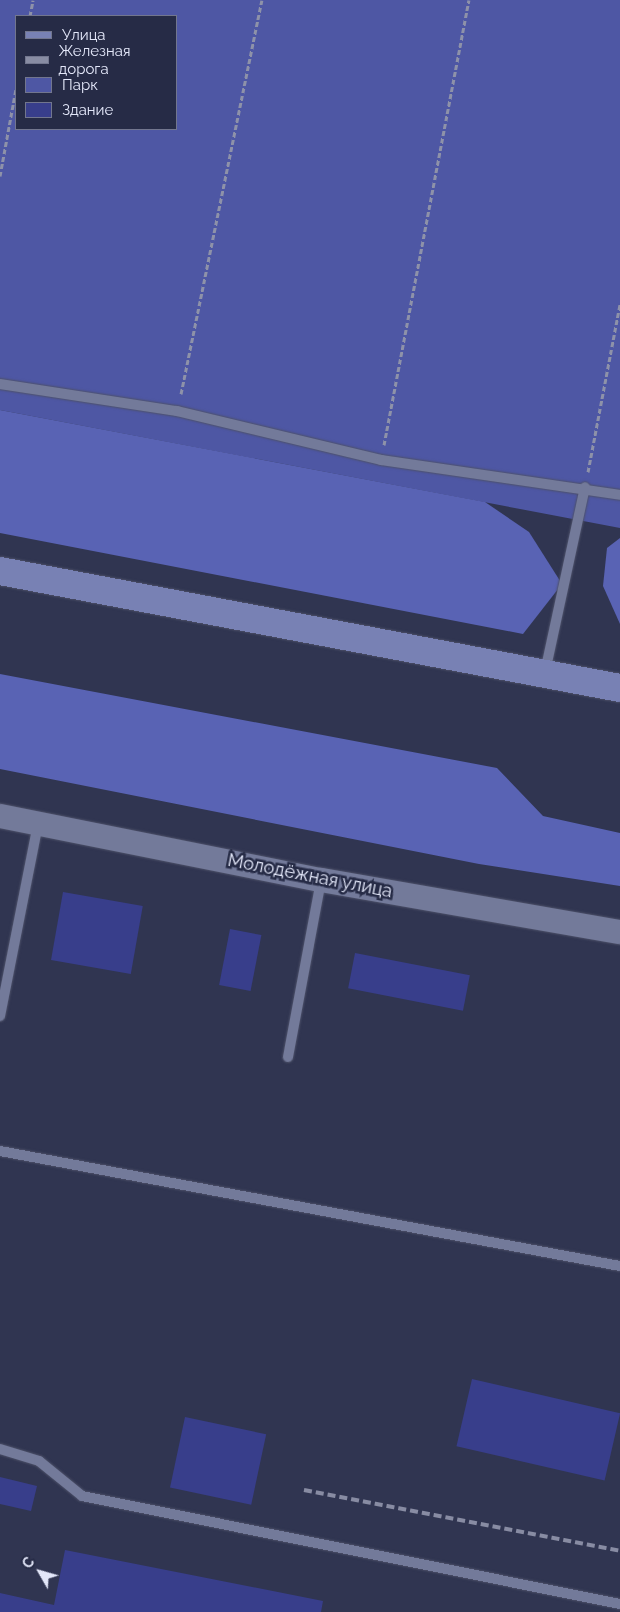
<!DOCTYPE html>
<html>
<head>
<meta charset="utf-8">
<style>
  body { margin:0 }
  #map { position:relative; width:620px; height:1612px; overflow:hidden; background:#303551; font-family:Raleway,sans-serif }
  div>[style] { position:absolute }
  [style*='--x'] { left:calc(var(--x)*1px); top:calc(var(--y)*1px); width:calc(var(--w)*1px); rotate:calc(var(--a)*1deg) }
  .green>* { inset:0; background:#4e57a4 }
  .forest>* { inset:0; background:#5963b4 }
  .building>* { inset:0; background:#383e8b; transform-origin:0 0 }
  .path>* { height:3px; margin-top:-1.5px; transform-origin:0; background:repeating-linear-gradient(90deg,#8e92a9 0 5px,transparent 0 7.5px) }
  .roads { filter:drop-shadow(0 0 1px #4d5169) drop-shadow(0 0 1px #4d5169) }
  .service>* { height:10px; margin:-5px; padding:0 5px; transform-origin:5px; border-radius:5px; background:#737a9a }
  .tertiary>* { height:24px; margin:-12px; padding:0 12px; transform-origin:12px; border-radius:12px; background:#737a9a }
  .primary>* { height:28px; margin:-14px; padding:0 14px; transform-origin:14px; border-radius:14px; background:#7881b4 }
  .rail>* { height:4px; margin-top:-2px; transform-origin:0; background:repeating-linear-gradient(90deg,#888ca3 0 8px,transparent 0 12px) }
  span { translate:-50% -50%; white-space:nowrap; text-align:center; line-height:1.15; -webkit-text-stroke:5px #262b46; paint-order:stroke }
  .street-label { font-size:18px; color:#e3e7f9 }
  .legend { position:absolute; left:15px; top:15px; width:162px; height:115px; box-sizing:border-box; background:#262b46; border:1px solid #72768e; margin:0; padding:6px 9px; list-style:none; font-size:15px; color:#e3e7f9 }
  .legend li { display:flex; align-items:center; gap:10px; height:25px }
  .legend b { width:25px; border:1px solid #72768e }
  .north { position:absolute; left:15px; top:1547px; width:50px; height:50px; -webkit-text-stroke:4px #262b46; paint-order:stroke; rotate:308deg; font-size:14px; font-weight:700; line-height:20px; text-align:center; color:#e3e7f9 }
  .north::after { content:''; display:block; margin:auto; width:18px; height:22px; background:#e3e7f9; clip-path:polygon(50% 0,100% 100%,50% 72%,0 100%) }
</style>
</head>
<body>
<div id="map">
  <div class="green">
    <i style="clip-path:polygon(evenodd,0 0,620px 0,620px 528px,0 410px,0 0,16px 16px,176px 16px,176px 129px,16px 129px,16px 16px)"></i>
  </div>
  <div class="forest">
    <i style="clip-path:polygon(0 410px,485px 502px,529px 532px,562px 584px,523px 634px,0 533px)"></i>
    <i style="clip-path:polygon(620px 538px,620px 624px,603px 586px,607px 548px)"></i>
    <i style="clip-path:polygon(0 674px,497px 768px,543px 816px,620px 833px,620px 886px,479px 864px,0 769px)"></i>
  </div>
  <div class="building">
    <i style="left:63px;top:892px;width:81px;height:69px;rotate:10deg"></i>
    <i style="left:230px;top:929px;width:32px;height:57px;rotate:11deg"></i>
    <i style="left:355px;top:953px;width:117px;height:36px;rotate:11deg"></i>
    <i style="left:472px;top:1379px;width:152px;height:69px;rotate:13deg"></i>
    <i style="left:185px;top:1417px;width:83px;height:72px;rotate:12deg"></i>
    <i style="clip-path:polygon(0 1477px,37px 1486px,31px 1511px,0 1504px)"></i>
    <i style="clip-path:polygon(65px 1550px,323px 1601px,321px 1612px,0 1612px,0 1593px,54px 1605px)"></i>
  </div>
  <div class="path">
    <i style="--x:30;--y:16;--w:16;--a:-79"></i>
    <i style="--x:0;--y:176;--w:88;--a:-79.6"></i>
    <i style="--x:181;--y:394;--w:402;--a:-78.4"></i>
    <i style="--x:384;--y:445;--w:453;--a:-79.2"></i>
    <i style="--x:588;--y:472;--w:171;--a:-79.2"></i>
  </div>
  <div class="roads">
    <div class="service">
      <i style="--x:0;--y:384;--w:179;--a:8.7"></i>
      <i style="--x:177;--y:411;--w:210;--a:13.5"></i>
      <i style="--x:381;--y:460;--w:242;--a:8.3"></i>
      <i style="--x:545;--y:672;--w:189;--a:-77.8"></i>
      <i style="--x:0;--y:1016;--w:196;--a:-78.8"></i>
      <i style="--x:288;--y:1057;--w:180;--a:-79.4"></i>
      <i style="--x:0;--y:1151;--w:631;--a:10.51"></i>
      <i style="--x:0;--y:1449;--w:41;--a:17.1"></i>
      <i style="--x:39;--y:1461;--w:55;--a:39.1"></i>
      <i style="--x:82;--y:1496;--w:549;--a:11.35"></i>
    </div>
    <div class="tertiary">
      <i style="--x:0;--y:816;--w:327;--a:11.3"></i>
      <i style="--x:321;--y:880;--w:303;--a:9.9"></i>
    </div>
    <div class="primary">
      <i style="--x:0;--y:571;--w:631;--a:10.69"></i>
    </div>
  </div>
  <div class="rail">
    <i style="--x:304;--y:1490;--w:322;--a:10.9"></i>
  </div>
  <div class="street-label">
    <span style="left:310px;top:876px;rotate:11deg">Молодёжная улица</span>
  </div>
  <ul class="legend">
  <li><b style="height:6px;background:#7881b4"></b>Улица</li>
  <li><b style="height:6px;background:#888ca3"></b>Железная дорога</li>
  <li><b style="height:14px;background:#4e57a4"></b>Парк</li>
  <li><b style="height:14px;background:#383e8b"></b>Здание</li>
  </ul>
  <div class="north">С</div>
</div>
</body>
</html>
